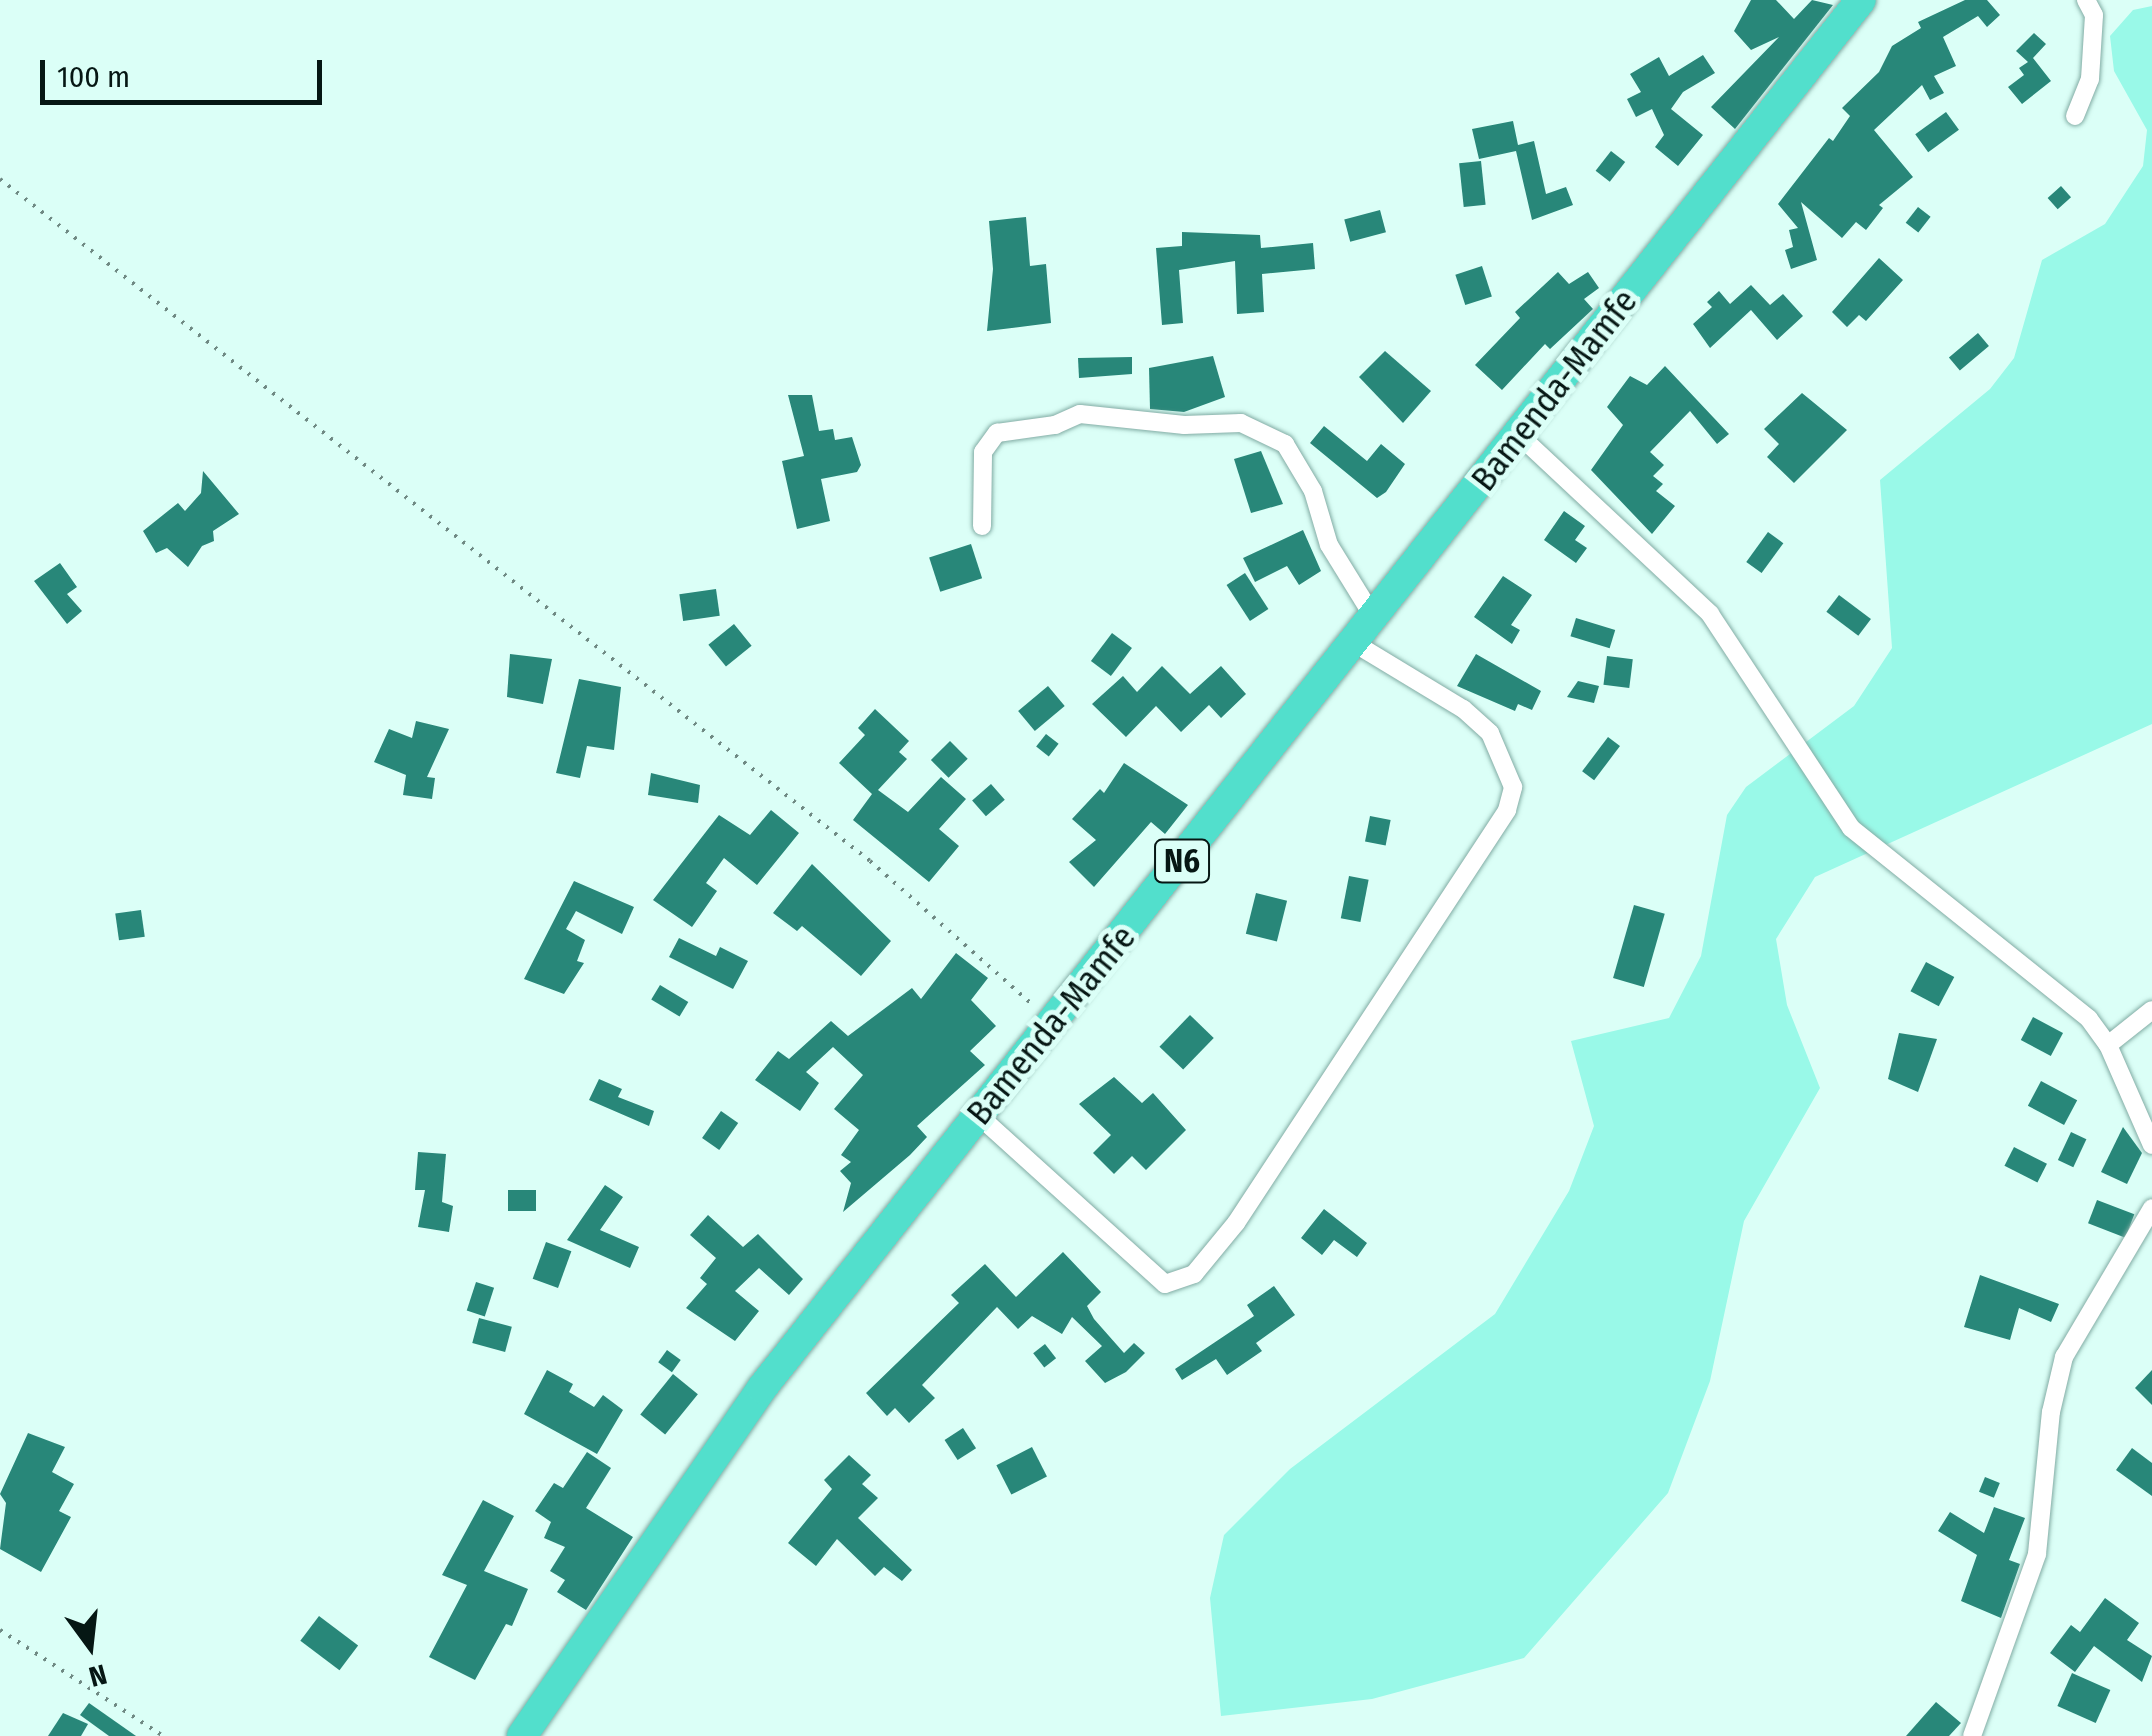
<!DOCTYPE html>
<html>
<head>
<meta charset="utf-8">
<style>
  body { margin:0 }
  #map { position:relative; width:2152px; height:1736px; overflow:hidden; background:#dbfff7; font-family:"Fira Sans Condensed",sans-serif }
  div>[style] { position:absolute }
  [style*='--x'] { left:calc(var(--x)*1px); top:calc(var(--y)*1px); width:calc(var(--w)*1px); rotate:calc(var(--a)*1deg) }
  .green>* { inset:0; background:#99f9e8 }
  .building>* { inset:0; background:#288779; transform-origin:0 0 }
  .path>* { height:4px; margin-top:-2px; transform-origin:0; background:repeating-linear-gradient(90deg,#6f8983 0 2.5px,transparent 0 10.5px) }
  .roads { filter:drop-shadow(0 0 2px #82aca4) drop-shadow(0 0 2px #82aca4) }
  .minor>* { height:18px; margin:-9px; padding:0 9px; transform-origin:9px; border-radius:9px; background:#fff }
  .trunk>* { height:30px; margin:-15px; padding:0 15px; transform-origin:15px; border-radius:15px; background:#52dfcc }
  span { translate:-50% -50%; white-space:nowrap; text-align:center; line-height:1.15; -webkit-text-stroke:10px #dbfff7; paint-order:stroke }
  .shield-label span { padding:2px 8px; background:#dbfff7; border:2px solid; border-radius:8px; -webkit-text-stroke-width:0 }
  .shield-label { font-size:32px; color:#061714; font-weight:700 }
  .street-label { font-size:35px; color:#061714 }
  .north { position:absolute; left:40px; top:1596px; width:100px; height:100px; -webkit-text-stroke:8px #dbfff7; paint-order:stroke; rotate:165deg; font-size:28px; font-weight:700; line-height:40px; text-align:center; color:#061714 }
  .north::after { content:''; display:block; margin:auto; width:35px; height:45px; background:#061714; clip-path:polygon(50% 0,100% 100%,50% 72%,0 100%) }
  .scale { position:absolute; left:40px; top:60px; width:282px; height:45px; box-sizing:border-box; border:5px solid #061714; border-top:0; padding-left:12px; font-size:30px; line-height:35px; white-space:nowrap; color:#061714; -webkit-text-stroke:8px #dbfff7; paint-order:stroke }
</style>
</head>
<body>
<div id="map">
  <div class="green">
    <i style="clip-path:polygon(2152px 6px,2152px 724px,1815px 877px,1776px 939px,1787px 1005px,1820px 1088px,1744px 1221px,1710px 1381px,1668px 1493px,1524px 1658px,1372px 1699px,1221px 1716px,1210px 1598px,1224px 1535px,1290px 1469px,1495px 1314px,1569px 1191px,1594px 1126px,1571px 1041px,1669px 1018px,1701px 956px,1727px 815px,1746px 787px,1854px 706px,1892px 648px,1880px 480px,1990px 389px,2014px 358px,2042px 260px,2105px 224px,2143px 166px,2147px 130px,2114px 71px,2110px 36px,2133px 10px)"></i>
  </div>
  <div class="building">
    <i style="clip-path:polygon(1751px 0,1776px 0,1794px 19px,1812px 0,1833px 5px,1735px 129px,1711px 107px,1779px 37px,1751px 50px,1734px 31px)"></i>
    <i style="clip-path:polygon(1965px 0,1987px 0,2000px 15px,1987px 27px,1978px 16px,1943px 37px,1956px 66px,1934px 76px,1944px 93px,1930px 100px,1922px 85px,1874px 130px,1913px 177px,1879px 205px,1883px 208px,1866px 230px,1856px 222px,1842px 238px,1801px 202px,1817px 260px,1791px 269px,1785px 250px,1793px 247px,1789px 230px,1798px 228px,1778px 204px,1829px 138px,1833px 141px,1850px 116px,1842px 108px,1879px 72px,1892px 46px,1921px 28px,1918px 22px)"></i>
    <i style="clip-path:polygon(2034px 33px,2046px 44px,2033px 58px,2051px 81px,2022px 104px,2008px 87px,2024px 75px,2019px 68px,2028px 62px,2016px 51px)"></i>
    <i style="clip-path:polygon(1703px 55px,1715px 73px,1683px 92px,1671px 109px,1703px 135px,1678px 166px,1655px 147px,1664px 135px,1652px 109px,1636px 117px,1627px 99px,1641px 92px,1630px 74px,1659px 57px,1669px 76px)"></i>
    <i style="left:1946px;top:112px;width:22px;height:38px;rotate:54deg"></i>
    <i style="clip-path:polygon(1513px 121px,1518px 145px,1534px 141px,1546px 194px,1566px 187px,1573px 205px,1532px 220px,1516px 151px,1479px 159px,1472px 129px)"></i>
    <i style="left:1611px;top:151px;width:18px;height:25px;rotate:38deg"></i>
    <i style="left:1481px;top:161px;width:44px;height:22px;rotate:84deg"></i>
    <i style="left:2061px;top:186px;width:15px;height:18px;rotate:48deg"></i>
    <i style="left:1918px;top:207px;width:16px;height:20px;rotate:38deg"></i>
    <i style="left:1380px;top:210px;width:23px;height:37px;rotate:75deg"></i>
    <i style="clip-path:polygon(1026px 217px,1030px 266px,1046px 264px,1051px 323px,987px 331px,993px 269px,989px 221px)"></i>
    <i style="clip-path:polygon(1182px 232px,1260px 235px,1261px 248px,1313px 243px,1315px 269px,1262px 274px,1264px 312px,1237px 314px,1235px 261px,1179px 270px,1183px 323px,1162px 325px,1156px 248px,1182px 246px)"></i>
    <i style="clip-path:polygon(1879px 258px,1903px 280px,1866px 321px,1859px 315px,1847px 327px,1832px 312px)"></i>
    <i style="left:1482px;top:266px;width:32px;height:28px;rotate:72deg"></i>
    <i style="clip-path:polygon(1558px 272px,1569px 284px,1588px 272px,1599px 288px,1584px 299px,1593px 309px,1550px 349px,1545px 344px,1502px 390px,1475px 365px,1520px 318px,1515px 312px)"></i>
    <i style="clip-path:polygon(1751px 285px,1770px 305px,1783px 294px,1803px 316px,1777px 340px,1751px 310px,1710px 348px,1693px 324px,1712px 307px,1707px 302px,1719px 291px,1730px 304px)"></i>
    <i style="left:1978px;top:333px;width:17px;height:38px;rotate:50deg"></i>
    <i style="clip-path:polygon(1385px 351px,1431px 391px,1403px 423px,1359px 377px)"></i>
    <i style="clip-path:polygon(1213px 356px,1225px 397px,1184px 412px,1150px 409px,1149px 368px)"></i>
    <i style="clip-path:polygon(1132px 357px,1132px 374px,1079px 378px,1078px 358px)"></i>
    <i style="clip-path:polygon(1665px 366px,1729px 434px,1717px 444px,1690px 411px,1650px 452px,1664px 465px,1653px 476px,1663px 484px,1656px 491px,1675px 506px,1652px 534px,1591px 470px,1623px 425px,1607px 407px,1630px 376px,1647px 385px)"></i>
    <i style="clip-path:polygon(1802px 393px,1847px 430px,1794px 483px,1767px 457px,1779px 444px,1764px 429px)"></i>
    <i style="clip-path:polygon(788px 395px,812px 395px,819px 431px,833px 429px,835px 440px,852px 437px,861px 465px,857px 472px,821px 479px,830px 521px,797px 529px,782px 461px,804px 456px)"></i>
    <i style="clip-path:polygon(1324px 426px,1367px 461px,1381px 444px,1405px 464px,1386px 492px,1377px 498px,1310px 443px)"></i>
    <i style="clip-path:polygon(1261px 451px,1283px 504px,1251px 513px,1234px 459px)"></i>
    <i style="clip-path:polygon(203px 471px,239px 514px,213px 531px,214px 541px,202px 546px,188px 567px,167px 548px,156px 553px,143px 531px,178px 503px,185px 511px,201px 493px)"></i>
    <i style="clip-path:polygon(1564px 511px,1585px 526px,1575px 540px,1587px 548px,1576px 563px,1544px 540px)"></i>
    <i style="clip-path:polygon(1303px 530px,1321px 571px,1299px 585px,1287px 566px,1255px 582px,1243px 558px)"></i>
    <i style="left:1768px;top:532px;width:19px;height:37px;rotate:36deg"></i>
    <i style="left:971px;top:544px;width:36px;height:44px;rotate:72deg"></i>
    <i style="clip-path:polygon(60px 563px,77px 587px,67px 594px,82px 611px,67px 624px,34px 581px)"></i>
    <i style="left:1245px;top:573px;width:43px;height:22px;rotate:57deg"></i>
    <i style="clip-path:polygon(1503px 576px,1532px 595px,1511px 625px,1520px 630px,1512px 644px,1474px 617px)"></i>
    <i style="left:716px;top:589px;width:27px;height:37px;rotate:82deg"></i>
    <i style="left:1839px;top:595px;width:40px;height:21px;rotate:37deg"></i>
    <i style="left:1576px;top:618px;width:41px;height:19px;rotate:17deg"></i>
    <i style="left:734px;top:624px;width:28px;height:33px;rotate:51deg"></i>
    <i style="left:1112px;top:633px;width:25px;height:35px;rotate:37deg"></i>
    <i style="clip-path:polygon(510px 654px,552px 659px,543px 704px,507px 697px)"></i>
    <i style="clip-path:polygon(1476px 654px,1541px 691px,1532px 710px,1518px 704px,1515px 711px,1457px 686px)"></i>
    <i style="left:1607px;top:656px;width:26px;height:29px;rotate:7deg"></i>
    <i style="clip-path:polygon(1162px 666px,1190px 694px,1221px 666px,1246px 694px,1221px 718px,1209px 705px,1181px 732px,1156px 706px,1126px 737px,1092px 704px,1123px 676px,1137px 692px)"></i>
    <i style="clip-path:polygon(579px 679px,621px 687px,614px 750px,587px 746px,580px 778px,556px 773px)"></i>
    <i style="clip-path:polygon(1578px 681px,1599px 686px,1594px 703px,1567px 697px)"></i>
    <i style="left:1048px;top:686px;width:26px;height:39px;rotate:50deg"></i>
    <i style="clip-path:polygon(875px 709px,909px 741px,899px 752px,907px 759px,878px 790px,908px 812px,941px 777px,966px 799px,939px 829px,959px 846px,929px 882px,853px 820px,872px 794px,839px 763px,865px 735px,858px 728px)"></i>
    <i style="clip-path:polygon(416px 721px,449px 729px,427px 777px,435px 778px,432px 799px,403px 795px,406px 775px,374px 762px,389px 729px,412px 738px)"></i>
    <i style="left:1046px;top:734px;width:16px;height:16px;rotate:38deg"></i>
    <i style="left:1608px;top:737px;width:15px;height:43px;rotate:37deg"></i>
    <i style="left:950px;top:741px;width:25px;height:27px;rotate:45deg"></i>
    <i style="clip-path:polygon(1124px 763px,1188px 805px,1165px 834px,1151px 822px,1094px 887px,1069px 862px,1096px 840px,1072px 819px,1100px 789px,1104px 793px)"></i>
    <i style="clip-path:polygon(651px 773px,700px 785px,698px 803px,648px 795px)"></i>
    <i style="left:991px;top:784px;width:21px;height:25px;rotate:49deg"></i>
    <i style="clip-path:polygon(771px 810px,799px 833px,757px 885px,724px 858px,706px 883px,717px 891px,692px 927px,653px 900px,719px 815px,750px 835px)"></i>
    <i style="left:1370px;top:816px;width:21px;height:26px;rotate:11deg"></i>
    <i style="clip-path:polygon(812px 864px,891px 941px,861px 976px,802px 926px,797px 931px,773px 913px)"></i>
    <i style="left:1349px;top:876px;width:20px;height:43px;rotate:11deg"></i>
    <i style="clip-path:polygon(574px 881px,634px 907px,622px 934px,576px 911px,566px 929px,585px 940px,577px 961px,584px 963px,564px 994px,524px 979px)"></i>
    <i style="left:1256px;top:893px;width:32px;height:42px;rotate:14deg"></i>
    <i style="left:1634px;top:905px;width:32px;height:76px;rotate:16deg"></i>
    <i style="left:141px;top:910px;width:27px;height:26px;rotate:82deg"></i>
    <i style="clip-path:polygon(679px 938px,716px 956px,720px 947px,748px 961px,733px 989px,669px 957px)"></i>
    <i style="clip-path:polygon(956px 953px,988px 978px,971px 1000px,996px 1026px,970px 1051px,985px 1065px,917px 1126px,927px 1137px,910px 1155px,843px 1212px,851px 1183px,840px 1171px,851px 1162px,841px 1155px,859px 1130px,834px 1109px,863px 1075px,833px 1047px,806px 1072px,819px 1083px,800px 1111px,755px 1080px,778px 1051px,789px 1059px,831px 1021px,848px 1036px,912px 988px,921px 999px)"></i>
    <i style="left:1926px;top:962px;width:32px;height:33px;rotate:28deg"></i>
    <i style="left:660px;top:985px;width:33px;height:17px;rotate:31deg"></i>
    <i style="left:1190px;top:1015px;width:33px;height:44px;rotate:44deg"></i>
    <i style="left:2033px;top:1017px;width:34px;height:26px;rotate:28deg"></i>
    <i style="clip-path:polygon(1899px 1033px,1937px 1039px,1918px 1092px,1888px 1079px)"></i>
    <i style="clip-path:polygon(1114px 1077px,1142px 1103px,1153px 1093px,1186px 1130px,1146px 1170px,1132px 1156px,1114px 1174px,1093px 1153px,1111px 1135px,1079px 1104px)"></i>
    <i style="clip-path:polygon(599px 1079px,622px 1089px,618px 1097px,654px 1111px,649px 1126px,589px 1100px)"></i>
    <i style="left:2041px;top:1081px;width:41px;height:28px;rotate:28deg"></i>
    <i style="left:721px;top:1111px;width:21px;height:33px;rotate:35deg"></i>
    <i style="clip-path:polygon(2123px 1127px,2142px 1153px,2127px 1184px,2101px 1172px)"></i>
    <i style="left:2071px;top:1132px;width:17px;height:31px;rotate:25deg"></i>
    <i style="left:2014px;top:1147px;width:37px;height:21px;rotate:27deg"></i>
    <i style="clip-path:polygon(418px 1152px,446px 1154px,442px 1202px,453px 1206px,449px 1232px,418px 1227px,425px 1190px,415px 1190px)"></i>
    <i style="clip-path:polygon(605px 1185px,623px 1197px,600px 1230px,639px 1247px,630px 1268px,567px 1240px)"></i>
    <i style="left:508px;top:1190px;width:28px;height:21px"></i>
    <i style="left:2097px;top:1200px;width:40px;height:25px;rotate:21deg"></i>
    <i style="clip-path:polygon(1324px 1209px,1367px 1243px,1357px 1257px,1334px 1240px,1322px 1255px,1301px 1238px)"></i>
    <i style="clip-path:polygon(708px 1215px,743px 1247px,758px 1234px,803px 1279px,789px 1295px,759px 1268px,735px 1291px,759px 1311px,735px 1341px,686px 1308px,707px 1284px,700px 1278px,716px 1258px,690px 1235px)"></i>
    <i style="left:546px;top:1242px;width:27px;height:39px;rotate:20deg"></i>
    <i style="clip-path:polygon(1063px 1252px,1101px 1292px,1087px 1306px,1094px 1319px,1124px 1353px,1134px 1343px,1145px 1353px,1126px 1372px,1105px 1383px,1085px 1361px,1102px 1346px,1072px 1317px,1062px 1334px,1032px 1316px,1018px 1329px,997px 1307px,922px 1385px,935px 1398px,909px 1423px,895px 1408px,887px 1416px,866px 1393px,959px 1303px,951px 1295px,985px 1264px,1016px 1297px)"></i>
    <i style="clip-path:polygon(1980px 1275px,2059px 1304px,2051px 1322px,2019px 1308px,2010px 1340px,1964px 1327px)"></i>
    <i style="left:476px;top:1282px;width:19px;height:30px;rotate:18deg"></i>
    <i style="clip-path:polygon(1274px 1286px,1295px 1315px,1256px 1343px,1262px 1351px,1227px 1375px,1216px 1359px,1182px 1380px,1175px 1369px,1254px 1316px,1247px 1305px)"></i>
    <i style="left:479px;top:1318px;width:34px;height:26px;rotate:15deg"></i>
    <i style="left:1045px;top:1344px;width:18px;height:15px;rotate:52deg"></i>
    <i style="left:667px;top:1350px;width:17px;height:15px;rotate:36deg"></i>
    <i style="clip-path:polygon(547px 1370px,573px 1384px,569px 1392px,594px 1407px,603px 1395px,623px 1410px,597px 1454px,524px 1414px)"></i>
    <i style="clip-path:polygon(2152px 1370px,2152px 1405px,2135px 1388px)"></i>
    <i style="left:673px;top:1374px;width:32px;height:52px;rotate:39deg"></i>
    <i style="left:963px;top:1428px;width:24px;height:22px;rotate:57deg"></i>
    <i style="clip-path:polygon(28px 1433px,65px 1447px,52px 1472px,74px 1484px,59px 1511px,71px 1517px,41px 1572px,0 1549px,6px 1503px,0 1494px)"></i>
    <i style="left:1032px;top:1447px;width:33px;height:40px;rotate:63deg"></i>
    <i style="clip-path:polygon(2132px 1448px,2152px 1463px,2152px 1496px,2116px 1470px)"></i>
    <i style="clip-path:polygon(587px 1452px,611px 1468px,586px 1508px,633px 1537px,586px 1610px,557px 1592px,565px 1580px,550px 1571px,565px 1547px,544px 1538px,551px 1522px,535px 1511px,554px 1483px,563px 1488px)"></i>
    <i style="clip-path:polygon(849px 1455px,871px 1475px,862px 1484px,878px 1498px,858px 1518px,912px 1570px,902px 1581px,884px 1567px,875px 1576px,837px 1539px,816px 1566px,788px 1543px,832px 1489px,824px 1480px)"></i>
    <i style="left:1985px;top:1477px;width:16px;height:16px;rotate:22deg"></i>
    <i style="clip-path:polygon(483px 1500px,514px 1516px,484px 1571px,528px 1589px,512px 1626px,506px 1624px,475px 1680px,429px 1657px,467px 1585px,442px 1575px)"></i>
    <i style="clip-path:polygon(1994px 1507px,2025px 1518px,2009px 1560px,2020px 1564px,2001px 1618px,1961px 1601px,1977px 1555px,1938px 1531px,1950px 1512px,1984px 1533px)"></i>
    <i style="clip-path:polygon(2105px 1598px,2139px 1623px,2127px 1640px,2152px 1656px,2142px 1682px,2094px 1646px,2075px 1672px,2050px 1653px,2071px 1625px,2080px 1632px)"></i>
    <i style="left:319px;top:1616px;width:49px;height:31px;rotate:37deg"></i>
    <i style="left:2072px;top:1673px;width:42px;height:36px;rotate:24deg"></i>
    <i style="clip-path:polygon(1936px 1702px,1961px 1723px,1949px 1736px,1906px 1736px)"></i>
    <i style="clip-path:polygon(89px 1703px,136px 1736px,109px 1736px,80px 1715px)"></i>
    <i style="clip-path:polygon(63px 1713px,88px 1724px,81px 1736px,48px 1736px)"></i>
  </div>
  <div class="path">
    <i style="--x:0;--y:179;--w:1105;--a:38.09"></i>
    <i style="--x:870;--y:861;--w:219;--a:41.5"></i>
    <i style="--x:0;--y:1630;--w:194;--a:33"></i>
  </div>
  <div class="roads">
    <div class="minor">
      <i style="--x:2075;--y:116;--w:40;--a:-68"></i>
      <i style="--x:2090;--y:79;--w:64;--a:-86.4"></i>
      <i style="--x:2094;--y:15;--w:17;--a:-118"></i>
      <i style="--x:1519;--y:435;--w:262;--a:43.1"></i>
      <i style="--x:1710;--y:614;--w:256;--a:56.6"></i>
      <i style="--x:1851;--y:828;--w:305;--a:38.7"></i>
      <i style="--x:2089;--y:1019;--w:32;--a:54"></i>
      <i style="--x:2108;--y:1045;--w:109;--a:66.3"></i>
      <i style="--x:982;--y:526;--w:74;--a:-89.2"></i>
      <i style="--x:983;--y:452;--w:24;--a:-54"></i>
      <i style="--x:997;--y:433;--w:59;--a:-7.9"></i>
      <i style="--x:1055;--y:425;--w:27;--a:-24"></i>
      <i style="--x:1080;--y:414;--w:105;--a:6"></i>
      <i style="--x:1184;--y:425;--w:57;--a:-2"></i>
      <i style="--x:1241;--y:423;--w:49;--a:25.5"></i>
      <i style="--x:1285;--y:444;--w:55;--a:59.2"></i>
      <i style="--x:1313;--y:491;--w:56;--a:73.5"></i>
      <i style="--x:1329;--y:545;--w:86;--a:58.3"></i>
      <i style="--x:2108;--y:1045;--w:56;--a:-38.5"></i>
      <i style="--x:978;--y:1115;--w:252;--a:42.1"></i>
      <i style="--x:1165;--y:1284;--w:31;--a:-19"></i>
      <i style="--x:1194;--y:1274;--w:66;--a:-50.5"></i>
      <i style="--x:1236;--y:1223;--w:494;--a:-56.7"></i>
      <i style="--x:1507;--y:810;--w:24;--a:-75"></i>
      <i style="--x:1513;--y:787;--w:59;--a:-113.1"></i>
      <i style="--x:1490;--y:733;--w:36;--a:-138"></i>
      <i style="--x:1463;--y:709;--w:127;--a:-148.8"></i>
      <i style="--x:1972;--y:1736;--w:193;--a:-70.3"></i>
      <i style="--x:2037;--y:1554;--w:143;--a:-84.4"></i>
      <i style="--x:2051;--y:1412;--w:57;--a:-76.7"></i>
      <i style="--x:2064;--y:1357;--w:173;--a:-59.4"></i>
    </div>
    <div class="trunk">
      <i style="--x:522;--y:1736;--w:423;--a:-55.4"></i>
      <i style="--x:762;--y:1388;--w:1770;--a:-51.63"></i>
    </div>
  </div>
  <div class="shield-label">
    <span style="left:1182px;top:861px">N6</span>
  </div>
  <div class="street-label">
    <span style="left:1554px;top:390px;rotate:-52deg">Bamenda-Mamfe</span>
    <span style="left:1051px;top:1025px;rotate:-51deg">Bamenda-Mamfe</span>
  </div>
  <div class="north">N</div>
  <div class="scale">100 m</div>
</div>
</body>
</html>
